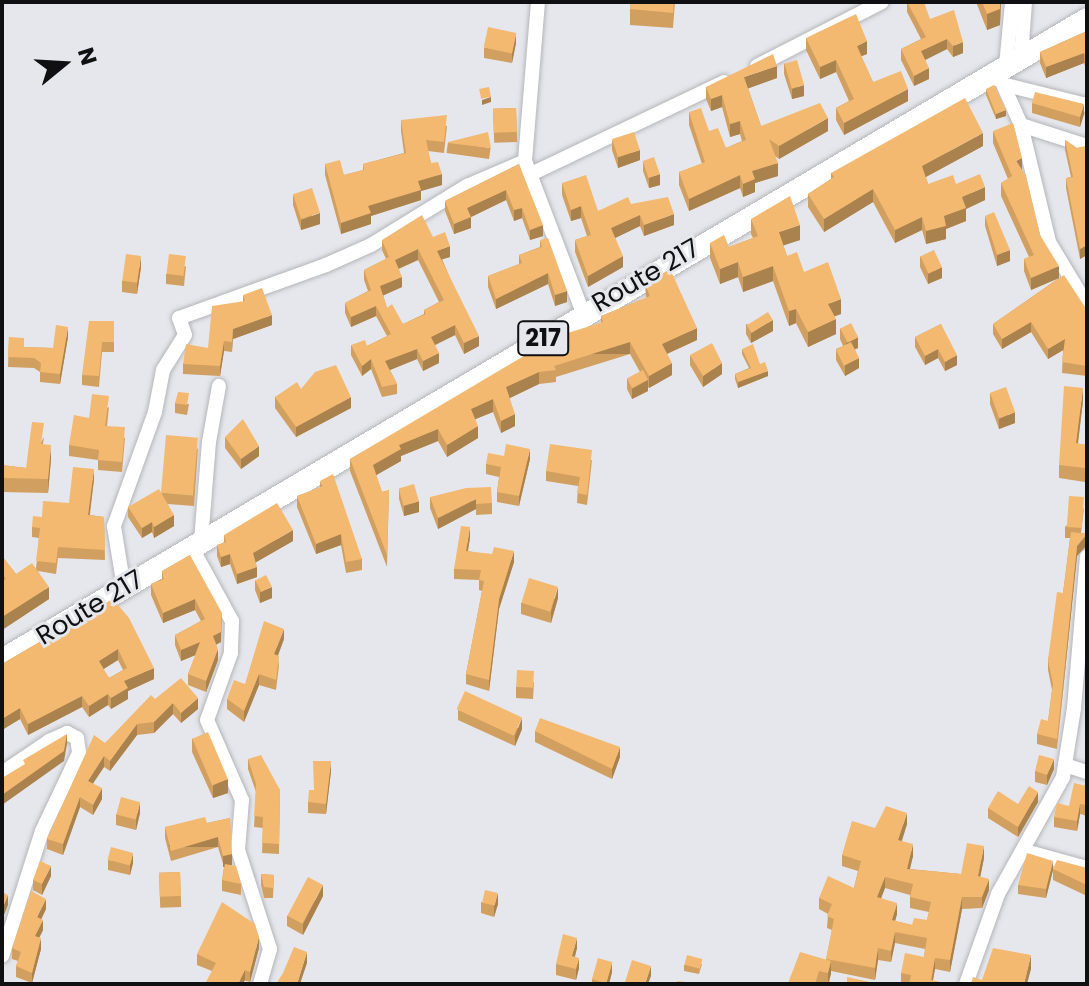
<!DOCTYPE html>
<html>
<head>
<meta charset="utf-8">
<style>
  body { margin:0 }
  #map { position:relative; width:1089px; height:986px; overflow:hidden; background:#e6e7ec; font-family:Poppins,sans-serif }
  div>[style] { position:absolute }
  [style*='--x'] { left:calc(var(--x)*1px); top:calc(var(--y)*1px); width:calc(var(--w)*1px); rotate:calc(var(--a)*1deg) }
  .roads { filter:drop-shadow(0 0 2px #b4b5ba) drop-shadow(0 0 2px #b4b5ba) }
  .minor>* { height:14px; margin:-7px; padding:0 7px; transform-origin:7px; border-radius:7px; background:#fff }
  .primary>* { height:22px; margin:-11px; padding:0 11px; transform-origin:11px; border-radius:11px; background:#fff }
  .wall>* { inset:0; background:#d19f60; transform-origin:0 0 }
  .shaded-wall>* { inset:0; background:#aa824e; transform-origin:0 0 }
  .building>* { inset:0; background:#f3b970; transform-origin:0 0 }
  span { translate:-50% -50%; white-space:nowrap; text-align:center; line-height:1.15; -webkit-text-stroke:6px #e6e7ec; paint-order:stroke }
  .shield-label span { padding:2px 6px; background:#e6e7ec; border:2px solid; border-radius:6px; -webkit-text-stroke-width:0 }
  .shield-label { font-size:24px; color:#101012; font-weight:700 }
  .street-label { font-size:26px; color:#101012 }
  .frame { position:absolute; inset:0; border:4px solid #101012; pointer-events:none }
  .north { position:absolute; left:24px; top:24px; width:80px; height:80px; -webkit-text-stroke:6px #e6e7ec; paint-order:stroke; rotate:72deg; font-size:22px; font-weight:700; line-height:32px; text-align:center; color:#101012 }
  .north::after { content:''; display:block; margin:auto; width:28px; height:36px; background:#101012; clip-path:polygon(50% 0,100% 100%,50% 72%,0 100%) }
</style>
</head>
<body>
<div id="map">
  <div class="roads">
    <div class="minor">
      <i style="--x:538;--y:2;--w:160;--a:94.7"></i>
      <i style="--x:525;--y:161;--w:163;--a:69.1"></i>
      <i style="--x:1021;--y:58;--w:56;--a:-85.9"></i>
      <i style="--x:757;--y:66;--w:140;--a:-27.1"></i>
      <i style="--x:1006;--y:66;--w:64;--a:-84.6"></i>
      <i style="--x:997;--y:71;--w:59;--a:66"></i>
      <i style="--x:1021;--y:125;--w:120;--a:76.5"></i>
      <i style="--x:1049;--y:242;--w:74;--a:58.9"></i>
      <i style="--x:1006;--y:85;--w:83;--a:13.9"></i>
      <i style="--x:1021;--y:125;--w:69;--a:17.7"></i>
      <i style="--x:529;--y:175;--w:216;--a:-25.5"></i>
      <i style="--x:201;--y:541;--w:99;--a:-85.4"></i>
      <i style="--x:209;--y:442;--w:57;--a:-79.9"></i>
      <i style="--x:192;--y:548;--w:83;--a:61.3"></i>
      <i style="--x:232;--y:621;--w:32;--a:92"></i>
      <i style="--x:231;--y:653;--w:71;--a:109.7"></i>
      <i style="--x:207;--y:720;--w:87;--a:66.4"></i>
      <i style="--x:242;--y:800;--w:50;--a:94.6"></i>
      <i style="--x:238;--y:850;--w:104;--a:72.1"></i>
      <i style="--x:270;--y:949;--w:36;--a:106"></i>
      <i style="--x:124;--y:588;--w:63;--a:-99.2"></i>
      <i style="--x:114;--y:526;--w:121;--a:-70.2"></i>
      <i style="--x:155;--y:412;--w:43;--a:-79.2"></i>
      <i style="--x:163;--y:370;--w:41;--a:-57.8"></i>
      <i style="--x:185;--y:335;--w:18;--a:-109"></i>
      <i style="--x:179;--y:318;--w:156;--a:-19.8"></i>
      <i style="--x:326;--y:265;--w:49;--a:-24"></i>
      <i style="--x:371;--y:245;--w:113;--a:-31.6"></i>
      <i style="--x:467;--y:186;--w:63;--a:-23.3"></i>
      <i style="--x:1065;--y:765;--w:23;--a:18"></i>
      <i style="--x:2;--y:773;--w:57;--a:-34.2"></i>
      <i style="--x:49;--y:741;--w:20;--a:-24"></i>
      <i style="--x:67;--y:733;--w:11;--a:27"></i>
      <i style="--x:77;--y:738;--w:15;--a:82"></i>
      <i style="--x:79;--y:753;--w:86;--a:115.4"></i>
      <i style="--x:42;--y:831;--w:131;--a:107.7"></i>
      <i style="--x:1025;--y:851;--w:64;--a:15.3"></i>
      <i style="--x:966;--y:984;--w:96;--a:-70.4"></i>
      <i style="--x:998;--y:894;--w:134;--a:-60.9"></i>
      <i style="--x:1063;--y:777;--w:70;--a:-80.9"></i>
      <i style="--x:1074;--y:708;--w:152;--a:-85.1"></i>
    </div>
    <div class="primary">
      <i style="--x:2;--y:660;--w:1260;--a:-30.57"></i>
    </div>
  </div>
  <div class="wall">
    <i style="clip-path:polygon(630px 2px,675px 2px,673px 28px,630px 25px)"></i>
    <i style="clip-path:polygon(907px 2px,930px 19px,963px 53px,953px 57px,947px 49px,925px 60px,929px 79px,914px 86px,901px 60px,901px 49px,921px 39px,907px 12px)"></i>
    <i style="clip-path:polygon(976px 2px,1001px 2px,1000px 25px,987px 30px)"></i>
    <i style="clip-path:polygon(1087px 31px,1087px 68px,1086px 69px,1084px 63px,1046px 78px,1040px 63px,1040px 52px)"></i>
    <i style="clip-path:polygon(806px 38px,867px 54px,861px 56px,873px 82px,908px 101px,844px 135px,836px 120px,836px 108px,849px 101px,836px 72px,820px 79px,806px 50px)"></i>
    <i style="clip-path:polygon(516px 43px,512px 63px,484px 58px,484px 48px)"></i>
    <i style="clip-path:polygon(784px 63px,804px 96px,792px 99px,784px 74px)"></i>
    <i style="clip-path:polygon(777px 78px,748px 88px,761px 126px,828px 131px,779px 159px,775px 156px,778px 176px,755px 183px,755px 192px,743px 197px,740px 188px,689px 211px,679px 185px,679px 172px,702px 164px,689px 125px,689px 112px,726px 148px,742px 141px,740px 134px,730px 137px,722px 107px,711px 111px,706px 99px,706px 87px)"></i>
    <i style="clip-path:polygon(986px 89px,1006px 116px,996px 119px,986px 95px)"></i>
    <i style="clip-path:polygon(1032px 103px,1084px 114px,1080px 127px,1032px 113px)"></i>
    <i style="left:516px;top:108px;width:34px;height:23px;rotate:88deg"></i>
    <i style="clip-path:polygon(401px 120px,447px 126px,444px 153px,428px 151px,431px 163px,442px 185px,421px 191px,421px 200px,371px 216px,371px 224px,341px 234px,325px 175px,325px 164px,344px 175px,363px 170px,363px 164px,404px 153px,401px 131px)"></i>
    <i style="clip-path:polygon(993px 131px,1022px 170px,1040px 235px,1059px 278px,1087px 310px,1087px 376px,1062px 373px,1063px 350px,1048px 359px,1031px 332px,1002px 349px,993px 334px,993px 324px,1059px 278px,1031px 290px,1024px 271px,1024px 259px,1029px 257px,1001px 196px,1001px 183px,1008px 179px,993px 143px)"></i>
    <i style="clip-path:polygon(612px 140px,640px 160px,618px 168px,612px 150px)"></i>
    <i style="clip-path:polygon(1065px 140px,1077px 148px,1087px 146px,1087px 255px,1080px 259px,1066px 188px,1066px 178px,1071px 177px,1065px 150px)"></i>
    <i style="left:448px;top:142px;width:43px;height:11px;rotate:8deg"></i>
    <i style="clip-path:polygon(983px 146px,926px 177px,928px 184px,956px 184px,985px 200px,966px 209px,966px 221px,946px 229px,946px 239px,926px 244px,922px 230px,895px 243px,873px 202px,824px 232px,808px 207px,808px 194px,831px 179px,831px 173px)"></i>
    <i style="clip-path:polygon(643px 161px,660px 185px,649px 188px,643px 171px)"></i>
    <i style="clip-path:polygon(519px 164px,543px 236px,530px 240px,522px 218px,514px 221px,506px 200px,471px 217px,471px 228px,454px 234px,445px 211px,445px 201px)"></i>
    <i style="clip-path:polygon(562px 183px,598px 211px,631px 204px,674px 225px,644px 236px,640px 226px,615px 238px,623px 267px,588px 287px,575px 252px,575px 240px,587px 236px,581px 218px,571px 221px,562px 195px)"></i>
    <i style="clip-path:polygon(293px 195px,320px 224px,301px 230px,293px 205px)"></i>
    <i style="clip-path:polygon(985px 216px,1010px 261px,997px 266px,985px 226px)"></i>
    <i style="clip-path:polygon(751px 219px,800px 240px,783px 245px,787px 256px,804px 272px,841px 314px,834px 316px,836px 334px,808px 347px,796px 323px,789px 326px,773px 281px,743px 292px,738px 277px,720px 284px,710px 258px,710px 243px,729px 247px,753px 238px,751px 234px)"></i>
    <i style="clip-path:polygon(evenodd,433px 237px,450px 257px,442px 259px,479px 346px,464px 354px,455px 335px,435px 345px,439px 363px,423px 371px,417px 359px,390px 370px,397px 384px,397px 394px,382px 397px,371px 369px,362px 376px,351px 355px,351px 345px,367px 346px,387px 336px,376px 316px,351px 327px,345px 313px,345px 303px,368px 291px,364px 280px,364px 270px,386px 259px,382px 250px,382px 240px,433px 237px,418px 260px,439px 302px,424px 310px,424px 314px,403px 324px,387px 308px,383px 295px,402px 287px,399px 269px,418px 260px)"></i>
    <i style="clip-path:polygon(540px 240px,567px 302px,555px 306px,548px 284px,496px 309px,488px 287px,488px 276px,519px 264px,519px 255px,540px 247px)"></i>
    <i style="clip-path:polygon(920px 256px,942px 278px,928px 284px,920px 267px)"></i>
    <i style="clip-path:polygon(186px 266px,184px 286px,166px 284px,166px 274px)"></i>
    <i style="clip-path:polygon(141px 267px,137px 294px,122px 292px,122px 281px)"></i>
    <i style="clip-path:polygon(645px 284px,697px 340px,667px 354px,672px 375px,649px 388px,648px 387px,648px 391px,632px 399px,627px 389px,627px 379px,640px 372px,630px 354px,556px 377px,556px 382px,539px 384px,509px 398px,515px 426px,501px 433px,493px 412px,475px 419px,478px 438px,447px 457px,438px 441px,401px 456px,401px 461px,376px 475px,382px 492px,389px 490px,387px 567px,350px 471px,350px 459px,556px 342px,601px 323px,601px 316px,646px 298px)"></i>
    <i style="clip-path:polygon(243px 295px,272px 325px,233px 339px,232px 352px,224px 351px,220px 376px,183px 374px,183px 364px,208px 348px,243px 302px)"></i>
    <i style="clip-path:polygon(114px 321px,114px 352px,102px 352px,99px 387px,82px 385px,82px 375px)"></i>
    <i style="clip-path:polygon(746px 324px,773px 331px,751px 343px,746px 334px)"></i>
    <i style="clip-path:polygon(941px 324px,957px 365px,945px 371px,938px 358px,925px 365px,915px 347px,915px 337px)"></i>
    <i style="clip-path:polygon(840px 328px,858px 348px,855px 349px,859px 368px,845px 376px,836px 360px,836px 349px,843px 346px,840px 339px)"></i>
    <i style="clip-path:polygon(9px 337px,24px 347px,53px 348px,68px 337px,60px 384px,40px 382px,40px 372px,34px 368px,8px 367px)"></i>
    <i style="clip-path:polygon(742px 349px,760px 364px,768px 376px,738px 388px,735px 379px,735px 374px,749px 368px,742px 354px)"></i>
    <i style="clip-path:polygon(690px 355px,722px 374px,703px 387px,690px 365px)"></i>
    <i style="clip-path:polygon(301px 389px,351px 408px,296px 437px,275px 408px,275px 397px)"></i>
    <i style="clip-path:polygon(990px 393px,1015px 423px,999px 429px,990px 404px)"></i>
    <i style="clip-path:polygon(1083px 401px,1078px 444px,1087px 445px,1085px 482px,1059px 478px,1059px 465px)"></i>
    <i style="clip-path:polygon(175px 403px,189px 404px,187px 415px,175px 413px)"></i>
    <i style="clip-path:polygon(109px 407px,107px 426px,125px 438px,122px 472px,98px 470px,98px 460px,69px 456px,69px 445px,89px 418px)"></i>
    <i style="clip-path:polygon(44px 437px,43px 444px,51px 459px,48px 493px,2px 492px,2px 465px,26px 468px)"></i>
    <i style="clip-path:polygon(225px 437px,259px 456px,241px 469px,225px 448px)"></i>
    <i style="clip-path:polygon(198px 448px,194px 506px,168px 504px,174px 526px,154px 538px,152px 532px,142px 538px,128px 517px,128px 507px,161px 493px)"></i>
    <i style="clip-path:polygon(504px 456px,530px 459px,519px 506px,497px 502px,497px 492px,499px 477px,486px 474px,486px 464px)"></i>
    <i style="clip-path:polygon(592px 460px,587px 505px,577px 503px,578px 486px,546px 481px,546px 471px)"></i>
    <i style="clip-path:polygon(94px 479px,90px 515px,104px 517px,105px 560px,58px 558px,56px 574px,38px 571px,49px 599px,2px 630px,2px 556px,16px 574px,36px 569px,39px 538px,32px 537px,32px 527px,42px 517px,69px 503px)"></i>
    <i style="clip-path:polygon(320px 481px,362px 559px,362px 570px,346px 573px,341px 545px,316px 554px,297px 507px,297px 496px,320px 488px)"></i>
    <i style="clip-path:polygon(399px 489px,419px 512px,404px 516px,399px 499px)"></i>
    <i style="clip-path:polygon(430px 497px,492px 503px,492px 514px,476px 515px,476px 509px,438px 529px,430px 508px)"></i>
    <i style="clip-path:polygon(1084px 508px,1081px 533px,1087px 534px,1087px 545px,1077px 556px,1057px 749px,1037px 744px,1037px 734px,1048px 721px,1052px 690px,1048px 670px,1048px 660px,1063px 593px,1070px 538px,1065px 538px,1065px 527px)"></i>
    <i style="clip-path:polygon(224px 535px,293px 541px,256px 562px,257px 577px,237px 584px,230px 564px,221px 567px,217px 556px,217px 545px,224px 543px)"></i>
    <i style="clip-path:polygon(470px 538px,468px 551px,514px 562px,499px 609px,489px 691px,466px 684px,466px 674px,482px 591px,479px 590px,479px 580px,454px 579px,454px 569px)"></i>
    <i style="clip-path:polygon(190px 555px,221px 642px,216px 645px,218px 660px,206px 692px,188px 685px,188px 674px,196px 655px,181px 661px,175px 645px,175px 635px,201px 621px,195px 610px,163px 623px,151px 595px,151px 584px,162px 579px,162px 571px)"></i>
    <i style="clip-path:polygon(255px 580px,272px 598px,260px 603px,255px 590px)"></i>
    <i style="clip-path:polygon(558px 598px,551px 623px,521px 614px,521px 603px)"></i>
    <i style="clip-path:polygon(evenodd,113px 599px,154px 679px,128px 691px,128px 699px,111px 709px,108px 705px,89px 717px,82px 707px,28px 735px,20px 719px,2px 730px,2px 664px,113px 599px,118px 660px,123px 670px,109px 678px,103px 669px,118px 660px)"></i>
    <i style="clip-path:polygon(284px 639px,278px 656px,279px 666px,276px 690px,259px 685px,244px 722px,227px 709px,227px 699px,245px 684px)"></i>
    <i style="clip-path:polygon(534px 682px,533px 699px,516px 698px,516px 687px)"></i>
    <i style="clip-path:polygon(155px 699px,198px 709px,181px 723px,173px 714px,154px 733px,137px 735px,110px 771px,104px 767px,93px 783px,102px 799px,93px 815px,80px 807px,63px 855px,47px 849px,47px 839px,105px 743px)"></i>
    <i style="clip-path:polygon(458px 710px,522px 729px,515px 746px,458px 720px)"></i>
    <i style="clip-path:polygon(535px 731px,620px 757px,612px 779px,535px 742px)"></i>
    <i style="clip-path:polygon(192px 738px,228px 793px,213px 798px,192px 752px)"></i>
    <i style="clip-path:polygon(248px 759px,280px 790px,279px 854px,262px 853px,263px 828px,254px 827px,256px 792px,248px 769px)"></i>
    <i style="clip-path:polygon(1054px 769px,1047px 785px,1035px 782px,1035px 771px)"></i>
    <i style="clip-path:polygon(331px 771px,326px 814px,308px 813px,308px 802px,314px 790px)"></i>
    <i style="clip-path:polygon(1087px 786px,1087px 816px,1080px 814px,1077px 831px,1054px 827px,1054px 817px,1069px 806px)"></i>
    <i style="clip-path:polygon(1038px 802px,1018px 837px,988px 818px,988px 808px)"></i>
    <i style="clip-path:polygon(140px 813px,136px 830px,116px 825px,116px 814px)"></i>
    <i style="clip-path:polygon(230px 818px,232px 865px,231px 865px,241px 884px,241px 895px,222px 891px,222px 880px,224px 867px,218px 847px,171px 861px,165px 838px,165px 827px,207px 823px)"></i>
    <i style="clip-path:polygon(evenodd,907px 824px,902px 841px,913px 856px,910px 869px,961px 874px,984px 858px,980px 877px,989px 890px,982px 908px,962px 909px,950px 972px,935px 969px,933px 981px,950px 984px,901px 984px,901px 973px,924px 957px,925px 949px,895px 943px,891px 962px,878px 960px,875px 980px,831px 971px,829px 984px,783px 984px,788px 983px,826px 960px,832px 930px,827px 928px,828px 914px,819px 909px,819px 898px,854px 888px,858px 871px,842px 866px,842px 855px,875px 828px,907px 824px,885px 888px,910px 895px,910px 908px,929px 912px,927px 920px,912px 925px,895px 921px,897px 914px,881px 898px,885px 888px)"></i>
    <i style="clip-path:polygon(108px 860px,133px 863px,130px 875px,108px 870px)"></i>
    <i style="clip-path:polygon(1087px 868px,1087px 896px,1053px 880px,1053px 869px)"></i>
    <i style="clip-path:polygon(1053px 870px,1046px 898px,1018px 894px,1018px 885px)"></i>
    <i style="left:180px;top:872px;width:35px;height:21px;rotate:88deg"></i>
    <i style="clip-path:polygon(261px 874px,274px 875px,273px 898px,264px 898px,261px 885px)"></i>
    <i style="clip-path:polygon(51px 876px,42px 895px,33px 890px,33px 880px)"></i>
    <i style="clip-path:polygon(323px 896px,303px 935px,287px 926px,287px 916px)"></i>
    <i style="clip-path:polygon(481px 902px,498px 904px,494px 917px,481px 913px)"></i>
    <i style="clip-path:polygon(46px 909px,41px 919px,43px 930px,39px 938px,41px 949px,32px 983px,16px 977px,16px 966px,18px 961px,12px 959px,12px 948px)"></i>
    <i style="clip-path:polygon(259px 948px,250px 982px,212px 971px,197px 965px,197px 954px)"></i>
    <i style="clip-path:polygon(577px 948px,575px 957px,579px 968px,576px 980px,556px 975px,556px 964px)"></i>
    <i style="clip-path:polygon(702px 964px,699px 974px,684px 971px,684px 965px)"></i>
    <i style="clip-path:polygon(612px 972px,609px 984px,592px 984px,592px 979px)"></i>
  </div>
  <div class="shaded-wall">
    <i style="clip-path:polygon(1001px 2px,1000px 25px,987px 30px,987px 14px)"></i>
    <i style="clip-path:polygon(516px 33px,516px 43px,512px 63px,512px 53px)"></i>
    <i style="clip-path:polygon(947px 39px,947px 49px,921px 62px,921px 51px)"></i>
    <i style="clip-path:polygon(867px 41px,867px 54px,857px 58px,857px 46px)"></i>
    <i style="clip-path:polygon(963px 42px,963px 53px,953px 57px,953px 46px)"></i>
    <i style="clip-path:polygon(1084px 53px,1084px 63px,1046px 78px,1046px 67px)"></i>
    <i style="clip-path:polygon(836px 60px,836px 72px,820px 79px,820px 67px)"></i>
    <i style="clip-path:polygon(777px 66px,777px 78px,744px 90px,744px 77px)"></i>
    <i style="clip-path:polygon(929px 68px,929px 79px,914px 86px,914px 76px)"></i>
    <i style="clip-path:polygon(804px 85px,804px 96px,792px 99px,792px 89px)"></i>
    <i style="clip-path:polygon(908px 89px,908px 101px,844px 135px,844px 123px)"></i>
    <i style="clip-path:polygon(722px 95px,722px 107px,711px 111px,711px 99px)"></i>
    <i style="clip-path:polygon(491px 97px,491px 102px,482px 105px,482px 100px)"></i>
    <i style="clip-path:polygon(1084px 104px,1084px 114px,1080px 127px,1080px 117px)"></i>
    <i style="clip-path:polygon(1006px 110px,1006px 116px,996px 119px,996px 114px)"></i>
    <i style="clip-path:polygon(828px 118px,828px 131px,779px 159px,779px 146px)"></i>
    <i style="clip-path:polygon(740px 121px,740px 134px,730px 137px,730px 124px)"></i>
    <i style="clip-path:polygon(983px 133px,983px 146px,922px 179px,922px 166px)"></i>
    <i style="clip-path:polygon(640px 150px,640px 160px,618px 168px,618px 157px)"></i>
    <i style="clip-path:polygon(1022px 158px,1022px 170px,1016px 161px)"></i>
    <i style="clip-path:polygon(778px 163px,778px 176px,755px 183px,755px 192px,743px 197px,743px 184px,752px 171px)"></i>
    <i style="clip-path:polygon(442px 174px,442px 185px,421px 191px,421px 200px,371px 216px,371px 224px,341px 234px,341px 223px,368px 206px,418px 181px)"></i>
    <i style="clip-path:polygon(660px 174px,660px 185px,649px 188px,649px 178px)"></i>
    <i style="clip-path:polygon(740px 175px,740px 188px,689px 211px,689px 199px)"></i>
    <i style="clip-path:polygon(985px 187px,985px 200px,966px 209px,966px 221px,946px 229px,946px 239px,926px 244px,926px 231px,944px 216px,962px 197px)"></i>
    <i style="clip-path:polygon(873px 189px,873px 202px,824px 232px,824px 219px)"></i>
    <i style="clip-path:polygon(506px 190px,506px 200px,469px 218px,471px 217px,471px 228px,454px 234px,454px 224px,467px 208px)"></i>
    <i style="clip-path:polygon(581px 206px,581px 218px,571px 221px,571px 210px)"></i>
    <i style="clip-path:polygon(522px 208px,522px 218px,514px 221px,514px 210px)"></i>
    <i style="clip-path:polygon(320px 213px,320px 224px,301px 230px,301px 220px)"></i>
    <i style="clip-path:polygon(674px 214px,674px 225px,644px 236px,644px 225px)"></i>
    <i style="clip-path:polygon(640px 215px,640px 226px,611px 240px,611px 228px)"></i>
    <i style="clip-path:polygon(922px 217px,922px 230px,895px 243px,895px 230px)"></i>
    <i style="clip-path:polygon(543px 225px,543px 236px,530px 240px,530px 230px)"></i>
    <i style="clip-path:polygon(800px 225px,800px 240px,779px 247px,779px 232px)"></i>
    <i style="clip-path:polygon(1087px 245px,1087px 255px,1080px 259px,1080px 249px)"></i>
    <i style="clip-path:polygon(450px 246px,450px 257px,437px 261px,437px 251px)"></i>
    <i style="clip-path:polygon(418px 249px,418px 260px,395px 270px,395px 260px)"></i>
    <i style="clip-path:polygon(1010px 250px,1010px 261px,997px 266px,997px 255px)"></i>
    <i style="clip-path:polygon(141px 256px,141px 267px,137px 294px,137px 284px)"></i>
    <i style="clip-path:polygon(623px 256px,623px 267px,588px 287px,588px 276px)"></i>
    <i style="clip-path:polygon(738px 262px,738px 277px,720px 284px,720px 269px)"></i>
    <i style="clip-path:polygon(773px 266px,773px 281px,743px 292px,743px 277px)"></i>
    <i style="clip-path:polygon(1059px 266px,1059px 278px,1031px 290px,1031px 278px)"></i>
    <i style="clip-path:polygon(942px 267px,942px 278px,928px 284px,928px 274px)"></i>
    <i style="clip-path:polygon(548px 273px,548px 284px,496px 309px,496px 299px)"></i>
    <i style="clip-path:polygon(402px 277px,402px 287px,380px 297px,380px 286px)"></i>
    <i style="clip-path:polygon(567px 291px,567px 302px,555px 306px,555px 295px)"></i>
    <i style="clip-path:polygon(841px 299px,841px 314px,828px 319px,828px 304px)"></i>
    <i style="clip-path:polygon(376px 306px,376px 316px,351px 327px,351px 317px)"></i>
    <i style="clip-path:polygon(796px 309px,796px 323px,789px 326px,789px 311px)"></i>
    <i style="clip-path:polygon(272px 315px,272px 325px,233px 339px,232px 352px,233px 329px)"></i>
    <i style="clip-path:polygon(836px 319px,836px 334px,808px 347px,808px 332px)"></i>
    <i style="clip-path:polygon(773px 320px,773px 331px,751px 343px,751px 332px)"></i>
    <i style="clip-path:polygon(1031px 322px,1031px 332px,1002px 349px,1002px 339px)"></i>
    <i style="clip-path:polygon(455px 325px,455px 335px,431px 347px,431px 337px)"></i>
    <i style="clip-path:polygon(68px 327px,68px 337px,60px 384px,60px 374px)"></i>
    <i style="clip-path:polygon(697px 328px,697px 340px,662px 356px,662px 344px)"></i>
    <i style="clip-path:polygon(479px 336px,479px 346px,464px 354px,464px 343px)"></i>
    <i style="clip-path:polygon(858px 337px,858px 348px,846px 353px,846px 343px)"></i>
    <i style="clip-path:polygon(1065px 339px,1065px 349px,1048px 359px,1048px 349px)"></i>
    <i style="clip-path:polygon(224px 341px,224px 351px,220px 376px,220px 366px)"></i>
    <i style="left:630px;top:342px;width:12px;height:80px;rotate:90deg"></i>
    <i style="clip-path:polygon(417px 349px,417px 359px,385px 372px,385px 361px)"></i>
    <i style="clip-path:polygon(938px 349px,938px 358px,925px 365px,925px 356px)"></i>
    <i style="clip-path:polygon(439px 353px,439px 363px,423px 371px,423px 361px)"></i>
    <i style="clip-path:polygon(957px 355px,957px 365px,945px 371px,945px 362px)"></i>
    <i style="clip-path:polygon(859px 358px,859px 368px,845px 376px,845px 365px)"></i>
    <i style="clip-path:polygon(371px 359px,371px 369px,362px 376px,362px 366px)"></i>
    <i style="clip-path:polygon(672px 363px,672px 375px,649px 388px,649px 376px)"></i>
    <i style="clip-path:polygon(722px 363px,722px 374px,703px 387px,703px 376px)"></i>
    <i style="clip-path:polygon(768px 371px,768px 376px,738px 388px,738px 382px)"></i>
    <i style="clip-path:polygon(539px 372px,539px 384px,506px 400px,506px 387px)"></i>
    <i style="clip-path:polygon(648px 380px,648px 391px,632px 399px,632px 389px)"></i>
    <i style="clip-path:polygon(1083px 388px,1083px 401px,1076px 457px,1076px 443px)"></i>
    <i style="clip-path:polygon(351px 397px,351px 408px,296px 437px,296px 427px)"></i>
    <i style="clip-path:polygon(493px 399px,493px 412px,471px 421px,471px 409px)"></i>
    <i style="clip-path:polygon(1015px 412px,1015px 423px,999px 429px,999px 419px)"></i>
    <i style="clip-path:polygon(515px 414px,515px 426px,501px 433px,501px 421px)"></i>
    <i style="clip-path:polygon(478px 426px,478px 438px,447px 457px,447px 445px)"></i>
    <i style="clip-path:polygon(438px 429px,438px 441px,401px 456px,401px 461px,373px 477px,373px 465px,399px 445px)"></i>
    <i style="clip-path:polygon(51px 445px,51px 459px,48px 493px,48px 479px)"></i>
    <i style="clip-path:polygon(259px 446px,259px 456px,241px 469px,241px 459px)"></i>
    <i style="clip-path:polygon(530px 449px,530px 459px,519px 506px,519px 496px)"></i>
    <i style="clip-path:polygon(94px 469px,94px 479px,88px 525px,88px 515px)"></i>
    <i style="clip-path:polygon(476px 499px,476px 509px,438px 529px,438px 518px)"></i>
    <i style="clip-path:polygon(419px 501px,419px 512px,404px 516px,404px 506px)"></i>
    <i style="clip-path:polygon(174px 515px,174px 526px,154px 538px,154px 527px)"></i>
    <i style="clip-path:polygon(152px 522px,152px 532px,142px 538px,142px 528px)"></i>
    <i style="clip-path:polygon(470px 527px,470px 538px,466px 561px,466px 551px)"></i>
    <i style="clip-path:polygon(293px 530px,293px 541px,253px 564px,253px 553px)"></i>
    <i style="clip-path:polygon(341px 534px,341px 545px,316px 554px,316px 544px)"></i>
    <i style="clip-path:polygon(1087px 534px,1087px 545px,1077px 556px,1057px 749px,1077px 546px)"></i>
    <i style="clip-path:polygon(514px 551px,514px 562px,499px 609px,489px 691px,489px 680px,499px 599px)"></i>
    <i style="clip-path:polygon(230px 554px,230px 564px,221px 567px,221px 557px)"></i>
    <i style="clip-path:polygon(257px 567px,257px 577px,237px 584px,237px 574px)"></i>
    <i style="clip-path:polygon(49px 587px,49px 599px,2px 630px,2px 617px)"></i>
    <i style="clip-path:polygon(272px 587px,272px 598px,260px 603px,260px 592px)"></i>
    <i style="clip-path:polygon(558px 587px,558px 598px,551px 623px,551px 612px)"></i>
    <i style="clip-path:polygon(195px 599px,195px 610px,163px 623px,163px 613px)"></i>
    <i style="clip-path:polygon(222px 613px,221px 642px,213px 646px,213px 636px)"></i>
    <i style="clip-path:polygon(284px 629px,284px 639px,274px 665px,274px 654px)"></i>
    <i style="clip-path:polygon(200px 642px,200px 653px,181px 661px,181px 650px)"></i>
    <i style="clip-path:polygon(118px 649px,118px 660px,99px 672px,99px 661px)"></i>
    <i style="clip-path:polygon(218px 649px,218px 660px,206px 692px,206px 681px)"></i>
    <i style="clip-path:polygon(154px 668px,154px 679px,128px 691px,128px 699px,111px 709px,111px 698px,124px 681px)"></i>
    <i style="clip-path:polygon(259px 674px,259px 685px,244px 722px,244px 711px)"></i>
    <i style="clip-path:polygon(108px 694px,108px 705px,89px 717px,89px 706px)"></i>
    <i style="clip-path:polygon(82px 696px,82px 707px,28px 735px,28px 724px)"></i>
    <i style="clip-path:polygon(198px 698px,198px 709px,181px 723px,181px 713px)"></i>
    <i style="clip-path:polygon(173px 703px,173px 714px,154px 733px,154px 722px)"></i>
    <i style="clip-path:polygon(20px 708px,20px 719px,2px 730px,2px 719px)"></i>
    <i style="clip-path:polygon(522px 718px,522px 729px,515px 746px,515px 736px)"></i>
    <i style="clip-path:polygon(137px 724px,137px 735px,110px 771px,110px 761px)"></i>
    <i style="clip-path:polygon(67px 734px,67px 744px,64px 761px,2px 805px,2px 795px)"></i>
    <i style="clip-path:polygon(620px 747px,620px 757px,612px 779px,612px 769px)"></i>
    <i style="clip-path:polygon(104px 756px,104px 767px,88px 791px,88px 781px)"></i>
    <i style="clip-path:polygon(1054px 759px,1054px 769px,1047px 785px,1047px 775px)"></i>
    <i style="clip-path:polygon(331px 761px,331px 771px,326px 814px,326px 804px)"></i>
    <i style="clip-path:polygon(228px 779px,228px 793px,213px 798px,213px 784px)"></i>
    <i style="clip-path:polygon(102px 788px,102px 799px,93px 815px,93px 805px)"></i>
    <i style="clip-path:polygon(1038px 792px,1038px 802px,1018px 837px,1018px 827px)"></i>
    <i style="clip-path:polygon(80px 797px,80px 807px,63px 855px,63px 844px)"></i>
    <i style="clip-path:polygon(140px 802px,140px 813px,136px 830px,136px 820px)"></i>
    <i style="clip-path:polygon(1080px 804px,1080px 814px,1077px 831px,1077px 821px)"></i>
    <i style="clip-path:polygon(907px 813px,907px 824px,898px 852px,898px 840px)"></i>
    <i style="left:218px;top:837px;width:10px;height:49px;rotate:90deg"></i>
    <i style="clip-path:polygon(913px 844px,913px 856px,907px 880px,907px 869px)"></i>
    <i style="clip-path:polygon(984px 846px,984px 858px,978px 888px,978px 876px)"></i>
    <i style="clip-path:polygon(133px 853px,133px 863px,130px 875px,130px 865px)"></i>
    <i style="clip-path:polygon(232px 854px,232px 865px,223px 867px,223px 856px)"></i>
    <i style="clip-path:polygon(1053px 861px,1053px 870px,1046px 898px,1046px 889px)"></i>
    <i style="clip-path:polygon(51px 866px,51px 876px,42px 895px,42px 884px)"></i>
    <i style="clip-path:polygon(885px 877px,885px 888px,877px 909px,877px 897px)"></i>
    <i style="clip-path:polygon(989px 879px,989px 890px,982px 908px,982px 897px)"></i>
    <i style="clip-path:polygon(323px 885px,323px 896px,303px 935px,303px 924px)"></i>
    <i style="clip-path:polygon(498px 893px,498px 904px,494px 917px,494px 906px)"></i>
    <i style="clip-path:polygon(8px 895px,8px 905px,2px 920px,2px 909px)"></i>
    <i style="clip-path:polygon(962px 897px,962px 909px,950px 972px,950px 960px)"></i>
    <i style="clip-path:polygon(46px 899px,46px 909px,37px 928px,37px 917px)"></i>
    <i style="clip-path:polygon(897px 903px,897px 914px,892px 932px,892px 920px)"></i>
    <i style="clip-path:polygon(43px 920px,43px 930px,35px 946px,35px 936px)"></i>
    <i style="clip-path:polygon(895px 932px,895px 943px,891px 962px,891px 951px)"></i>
    <i style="clip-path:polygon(259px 937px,259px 948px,250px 982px,250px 972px)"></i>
    <i style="clip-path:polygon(41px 938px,41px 949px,32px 983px,32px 973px)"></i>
    <i style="clip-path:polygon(577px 938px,577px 948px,572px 966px,572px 956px)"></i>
    <i style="clip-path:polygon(878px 948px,878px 960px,875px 980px,875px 968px)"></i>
    <i style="clip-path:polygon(307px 952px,307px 963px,300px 984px,297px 984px)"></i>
    <i style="clip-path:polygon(1031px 955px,1031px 969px,1027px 984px,1024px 984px)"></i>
    <i style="clip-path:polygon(579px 958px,579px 968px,576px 980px,576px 969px)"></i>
    <i style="clip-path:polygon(935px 958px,935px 969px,932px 984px,931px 984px)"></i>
    <i style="clip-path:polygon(831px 961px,831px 974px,828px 984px,828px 973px)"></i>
    <i style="clip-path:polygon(612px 962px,612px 972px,609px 984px,606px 984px)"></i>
    <i style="clip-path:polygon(651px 966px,651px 976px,648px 984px,645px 984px)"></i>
    <i style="clip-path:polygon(245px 970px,245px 980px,243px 984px,238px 984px)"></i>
  </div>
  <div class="building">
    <i style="clip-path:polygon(630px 2px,674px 2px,673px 13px,630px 9px)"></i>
    <i style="clip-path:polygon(907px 2px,924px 2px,930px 19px,954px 10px,963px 42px,953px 46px,947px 39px,921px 51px,929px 68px,914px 76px,901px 49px,926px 37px)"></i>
    <i style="clip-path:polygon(982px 2px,1000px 2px,1000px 9px,987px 14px)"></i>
    <i style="clip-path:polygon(856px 14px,867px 41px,857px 46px,873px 82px,901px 71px,908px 89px,844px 123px,836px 108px,854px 99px,836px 60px,820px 67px,806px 38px)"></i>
    <i style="left:488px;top:27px;width:29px;height:21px;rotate:12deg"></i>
    <i style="clip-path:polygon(1087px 31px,1087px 58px,1086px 58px,1084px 53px,1046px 67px,1040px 52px)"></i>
    <i style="clip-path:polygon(773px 54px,777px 66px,744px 77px,761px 126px,820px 103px,828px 118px,779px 146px,769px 139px,778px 163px,752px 171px,755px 179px,743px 184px,740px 175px,689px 199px,679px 172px,705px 162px,689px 112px,701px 108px,709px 131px,718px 128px,726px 148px,746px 140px,740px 121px,730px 124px,722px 95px,711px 99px,706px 87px)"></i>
    <i style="left:797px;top:60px;width:26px;height:13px;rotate:74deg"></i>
    <i style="clip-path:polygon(994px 85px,1006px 110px,996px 114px,986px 89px)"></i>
    <i style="left:489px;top:87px;width:10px;height:10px;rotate:79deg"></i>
    <i style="clip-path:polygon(1035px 92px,1084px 104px,1080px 117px,1032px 103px)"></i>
    <i style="clip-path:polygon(965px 98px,983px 133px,922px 166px,928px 184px,953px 175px,956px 184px,980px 174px,985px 187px,962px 197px,966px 208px,944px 216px,946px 226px,926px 231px,922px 217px,895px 230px,873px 189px,824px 219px,808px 194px,834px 177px,831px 173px)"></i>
    <i style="left:516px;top:108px;width:24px;height:23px;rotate:88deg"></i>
    <i style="clip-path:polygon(447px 115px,444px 142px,426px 140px,431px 163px,438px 162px,442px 174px,418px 181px,421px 190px,368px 206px,371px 213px,341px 223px,325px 164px,340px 160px,344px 175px,364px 170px,363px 164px,406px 153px,401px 120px)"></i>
    <i style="clip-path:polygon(1013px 123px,1022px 158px,1016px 161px,1026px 176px,1040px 235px,1059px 266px,1031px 278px,1024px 259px,1034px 255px,1001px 183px,1012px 176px,993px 131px)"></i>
    <i style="clip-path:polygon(488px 132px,491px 148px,448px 143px,448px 142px)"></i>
    <i style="left:634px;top:132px;width:19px;height:23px;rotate:72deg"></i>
    <i style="clip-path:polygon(1065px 140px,1077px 148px,1087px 146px,1087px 245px,1080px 249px,1066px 178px,1073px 177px)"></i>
    <i style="left:654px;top:157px;width:18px;height:12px;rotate:71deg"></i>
    <i style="clip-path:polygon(519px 164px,543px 225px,530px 230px,522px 208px,514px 210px,506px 190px,467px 208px,471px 217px,454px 224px,445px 201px)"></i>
    <i style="clip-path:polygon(586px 175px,598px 211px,628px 197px,631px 204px,668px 197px,674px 214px,644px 225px,640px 215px,611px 228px,623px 256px,588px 276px,575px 240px,591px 235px,581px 206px,571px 210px,562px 183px)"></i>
    <i style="left:312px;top:188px;width:26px;height:20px;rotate:72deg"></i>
    <i style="clip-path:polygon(790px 196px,800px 225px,779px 232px,787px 256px,797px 252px,804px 272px,828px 262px,841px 299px,828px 304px,836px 319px,808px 332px,796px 309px,789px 311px,773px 266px,743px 277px,738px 262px,720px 269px,710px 243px,724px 235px,729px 247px,758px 236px,751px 219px)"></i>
    <i style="clip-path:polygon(994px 212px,1010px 250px,997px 255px,985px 216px)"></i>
    <i style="clip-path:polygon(evenodd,422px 215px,433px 237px,445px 232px,450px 246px,437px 251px,479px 336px,464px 343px,455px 325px,431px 337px,439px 353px,423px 361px,417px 349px,385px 361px,397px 384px,382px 387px,371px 359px,362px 366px,351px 345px,365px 340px,367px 346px,391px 334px,376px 306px,351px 317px,345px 303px,371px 290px,364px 270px,389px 257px,382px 240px,422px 215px,418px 249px,444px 300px,424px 310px,426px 314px,403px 324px,392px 304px,387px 308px,380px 286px,402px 277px,395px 260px,418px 249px)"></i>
    <i style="clip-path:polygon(548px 238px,567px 291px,555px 295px,548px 273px,496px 299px,488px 276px,522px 263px,519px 255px,542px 247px,540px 240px)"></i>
    <i style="left:934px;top:250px;width:19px;height:15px;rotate:65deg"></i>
    <i style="left:126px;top:254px;width:15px;height:27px;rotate:8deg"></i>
    <i style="left:169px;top:254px;width:17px;height:20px;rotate:7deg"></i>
    <i style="clip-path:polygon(670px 269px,697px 328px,662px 344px,672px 363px,649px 376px,630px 342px,554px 366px,556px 370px,539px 372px,506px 387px,515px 414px,501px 421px,493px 399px,471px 409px,478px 426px,447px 445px,438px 429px,399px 445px,401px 449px,373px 465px,382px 492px,389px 490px,387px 555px,350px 459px,539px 347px,556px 342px,558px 336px,603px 322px,601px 316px,650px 296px,645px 284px)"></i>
    <i style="clip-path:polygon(1064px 275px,1087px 310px,1087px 366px,1062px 362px,1065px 339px,1048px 349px,1031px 322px,1002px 339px,993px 324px)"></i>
    <i style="clip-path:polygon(262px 288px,272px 315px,233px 329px,232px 342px,224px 341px,220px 366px,183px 364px,186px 344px,208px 348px,212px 306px,245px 301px,243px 295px)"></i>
    <i style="left:768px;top:312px;width:9px;height:25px;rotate:58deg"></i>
    <i style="clip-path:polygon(89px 321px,114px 321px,114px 342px,102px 342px,99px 376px,82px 375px)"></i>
    <i style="left:851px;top:323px;width:16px;height:12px;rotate:63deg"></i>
    <i style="clip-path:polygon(941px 324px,957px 355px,945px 362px,938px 349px,925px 356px,915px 337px)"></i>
    <i style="clip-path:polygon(56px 325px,68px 327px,60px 374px,40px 372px,41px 363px,34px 358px,8px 357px,9px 337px,24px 338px,24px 347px,53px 348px)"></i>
    <i style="left:851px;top:342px;width:18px;height:17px;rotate:63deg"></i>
    <i style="clip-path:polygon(712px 343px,722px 363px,703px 376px,690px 355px)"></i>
    <i style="clip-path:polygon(753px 344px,760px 364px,765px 362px,768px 371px,738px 382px,735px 374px,751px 368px,742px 349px)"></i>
    <i style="clip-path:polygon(336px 365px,351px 397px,296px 427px,275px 397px,297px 382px,301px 389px,315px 372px)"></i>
    <i style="left:643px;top:370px;width:11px;height:18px;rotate:63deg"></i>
    <i style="clip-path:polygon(1064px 386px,1083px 388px,1076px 443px,1087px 445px,1085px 468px,1059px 465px)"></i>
    <i style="left:1006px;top:387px;width:27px;height:17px;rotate:70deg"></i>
    <i style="clip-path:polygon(178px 392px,189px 393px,187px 405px,175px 403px)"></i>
    <i style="clip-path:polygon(92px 394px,109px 396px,105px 426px,125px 427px,122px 462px,98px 460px,99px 450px,69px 445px,74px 415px,89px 418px)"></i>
    <i style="clip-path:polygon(243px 419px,259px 446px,241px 459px,225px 437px)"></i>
    <i style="clip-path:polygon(32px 422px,44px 423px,41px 444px,51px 445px,48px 479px,2px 478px,2px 465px,26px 468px)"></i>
    <i style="left:166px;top:435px;width:32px;height:58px;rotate:5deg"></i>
    <i style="clip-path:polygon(506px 444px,530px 449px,519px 496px,497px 492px,501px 467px,486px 464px,488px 453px,504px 456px)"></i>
    <i style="clip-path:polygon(550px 444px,592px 450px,587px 495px,577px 493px,580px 477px,546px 471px)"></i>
    <i style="clip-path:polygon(73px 467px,94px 469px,88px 515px,104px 517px,105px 550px,58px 547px,56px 563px,36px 561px,40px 528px,32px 527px,33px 516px,42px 517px,43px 501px,69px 503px)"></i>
    <i style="clip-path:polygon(333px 474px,362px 559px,346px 562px,341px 534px,316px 544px,297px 496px,323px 486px,320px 481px)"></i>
    <i style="left:414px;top:484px;width:18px;height:16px;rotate:74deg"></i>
    <i style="clip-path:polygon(491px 487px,492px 503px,476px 504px,476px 499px,438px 518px,430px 497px,466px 488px)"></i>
    <i style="clip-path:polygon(159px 489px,174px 515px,154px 527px,152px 522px,142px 528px,128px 507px)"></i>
    <i style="left:1069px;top:496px;width:15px;height:31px;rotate:4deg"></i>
    <i style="clip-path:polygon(277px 503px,293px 530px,253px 553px,257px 567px,237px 574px,230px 554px,221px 557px,217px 545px,226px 542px,224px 535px)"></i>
    <i style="clip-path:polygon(461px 526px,470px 527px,466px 551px,492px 554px,494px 547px,514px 551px,499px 599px,489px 680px,466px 674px,484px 581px,479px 580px,481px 570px,454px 569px)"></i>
    <i style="clip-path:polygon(1071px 532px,1087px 534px,1077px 546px,1057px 739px,1037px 734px,1041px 719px,1048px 721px,1053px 684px,1048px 660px,1057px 592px,1063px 593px)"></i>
    <i style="clip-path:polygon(190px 555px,222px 613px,221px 632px,213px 636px,218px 649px,206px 681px,188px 674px,200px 642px,181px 650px,175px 635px,205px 619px,195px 599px,163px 613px,151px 584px,164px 579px,162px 571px)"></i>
    <i style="clip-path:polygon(2px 556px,16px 574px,32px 563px,49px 587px,2px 617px,2px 581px,6px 579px,2px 573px)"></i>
    <i style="left:266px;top:575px;width:13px;height:12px;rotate:63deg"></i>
    <i style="left:529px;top:578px;width:30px;height:26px;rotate:17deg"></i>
    <i style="clip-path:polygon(evenodd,113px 599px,129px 618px,154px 668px,124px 681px,128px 688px,111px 698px,108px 694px,89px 706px,82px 696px,28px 724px,20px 708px,2px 719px,2px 681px,3px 680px,2px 664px,113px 599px,118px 649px,127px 668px,109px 678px,99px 661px,118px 649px)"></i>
    <i style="clip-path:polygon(264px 621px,284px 629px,274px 654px,279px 656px,276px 680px,259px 674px,244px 711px,227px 699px,234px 680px,245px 684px)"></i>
    <i style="left:517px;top:670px;width:17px;height:17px;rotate:3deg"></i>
    <i style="clip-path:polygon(181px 678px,198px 698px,181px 713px,173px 703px,154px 722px,137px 724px,110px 761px,104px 756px,88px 781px,102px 788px,93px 805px,80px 797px,63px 844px,47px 839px,94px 735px,105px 743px,151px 695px,155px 699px)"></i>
    <i style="left:465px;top:691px;width:63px;height:20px;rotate:25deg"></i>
    <i style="clip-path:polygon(540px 718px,620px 747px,612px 769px,535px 731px)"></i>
    <i style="left:208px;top:732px;width:51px;height:17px;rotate:67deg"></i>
    <i style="clip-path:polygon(67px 734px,64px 751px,2px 795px,2px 778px,25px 764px,23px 760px)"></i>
    <i style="clip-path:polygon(261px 755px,280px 790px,279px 844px,262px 843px,263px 817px,254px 816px,256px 784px,248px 759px)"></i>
    <i style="clip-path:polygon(1039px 755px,1054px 759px,1047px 775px,1035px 771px)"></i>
    <i style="clip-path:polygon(313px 761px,331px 761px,326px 804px,308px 802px,309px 790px,314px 790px)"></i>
    <i style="clip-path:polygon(1074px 783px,1087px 786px,1087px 805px,1080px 804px,1077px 821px,1054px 817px,1057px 803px,1069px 806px)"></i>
    <i style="clip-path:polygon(1029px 786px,1038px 792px,1018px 827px,988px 808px,998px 791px,1018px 804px)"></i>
    <i style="left:121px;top:797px;width:20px;height:18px;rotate:15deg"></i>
    <i style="clip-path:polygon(evenodd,886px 806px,907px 813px,898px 840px,913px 844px,907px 869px,961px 874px,967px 843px,984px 846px,978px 876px,989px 879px,982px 897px,962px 897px,950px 960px,935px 958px,931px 980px,950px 984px,909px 984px,911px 975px,901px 973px,905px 953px,924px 957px,927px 938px,895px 932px,891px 951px,878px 948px,875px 968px,826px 959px,834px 919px,827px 916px,832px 904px,819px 898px,828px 876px,854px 888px,861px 861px,842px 855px,852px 821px,875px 828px,886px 806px,885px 877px,913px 884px,910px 897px,931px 902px,927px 920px,914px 918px,912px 925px,892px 920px,897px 903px,877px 897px,885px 877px)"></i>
    <i style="clip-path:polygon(205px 817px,207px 823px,230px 818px,232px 854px,223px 856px,218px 837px,171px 851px,165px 827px)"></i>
    <i style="left:111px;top:847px;width:23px;height:13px;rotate:15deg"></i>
    <i style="clip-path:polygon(1027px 853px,1053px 861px,1046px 889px,1018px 885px)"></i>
    <i style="clip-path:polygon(1057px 860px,1087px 868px,1087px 885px,1053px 869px)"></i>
    <i style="clip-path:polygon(40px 861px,51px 866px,42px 884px,33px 880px)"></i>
    <i style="clip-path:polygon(225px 864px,236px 866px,241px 884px,222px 880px)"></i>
    <i style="left:180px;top:872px;width:24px;height:21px;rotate:88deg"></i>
    <i style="clip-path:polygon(261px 874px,274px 875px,273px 888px,264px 887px)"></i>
    <i style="left:308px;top:877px;width:17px;height:44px;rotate:28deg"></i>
    <i style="left:485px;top:890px;width:13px;height:13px;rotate:13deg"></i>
    <i style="clip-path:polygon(31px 891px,46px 899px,37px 917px,43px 920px,35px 936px,41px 938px,32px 973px,16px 966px,21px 952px,12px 948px)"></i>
    <i style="clip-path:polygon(2px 892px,8px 895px,2px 909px)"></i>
    <i style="clip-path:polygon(222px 902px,255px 924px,259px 937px,250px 972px,245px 970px,238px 984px,205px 984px,216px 963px,197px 954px)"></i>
    <i style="clip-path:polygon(563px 934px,577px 938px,572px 956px,579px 958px,576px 969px,556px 964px)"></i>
    <i style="clip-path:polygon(294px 947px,307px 952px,297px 984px,276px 984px,283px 973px)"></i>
    <i style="clip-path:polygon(993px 948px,1031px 955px,1024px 984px,971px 984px,973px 977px,982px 980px)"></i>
    <i style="clip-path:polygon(800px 952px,831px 961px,828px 973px,819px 971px,815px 984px,783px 984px,788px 983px)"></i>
    <i style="left:687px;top:955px;width:16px;height:10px;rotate:15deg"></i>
    <i style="left:598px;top:958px;width:15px;height:22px;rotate:16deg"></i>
    <i style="clip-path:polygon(632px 960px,651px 966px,645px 984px,631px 984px,625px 982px)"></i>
    <i style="clip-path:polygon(847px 977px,879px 984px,847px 984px)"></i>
    <i style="clip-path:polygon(677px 981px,705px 984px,676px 984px)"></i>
  </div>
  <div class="shield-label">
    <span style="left:543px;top:338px">217</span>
  </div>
  <div class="street-label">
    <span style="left:646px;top:276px;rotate:-30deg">Route 217</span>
    <span style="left:90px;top:608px;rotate:-31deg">Route 217</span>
  </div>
  <div class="frame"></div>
  <div class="north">N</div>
</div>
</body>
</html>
